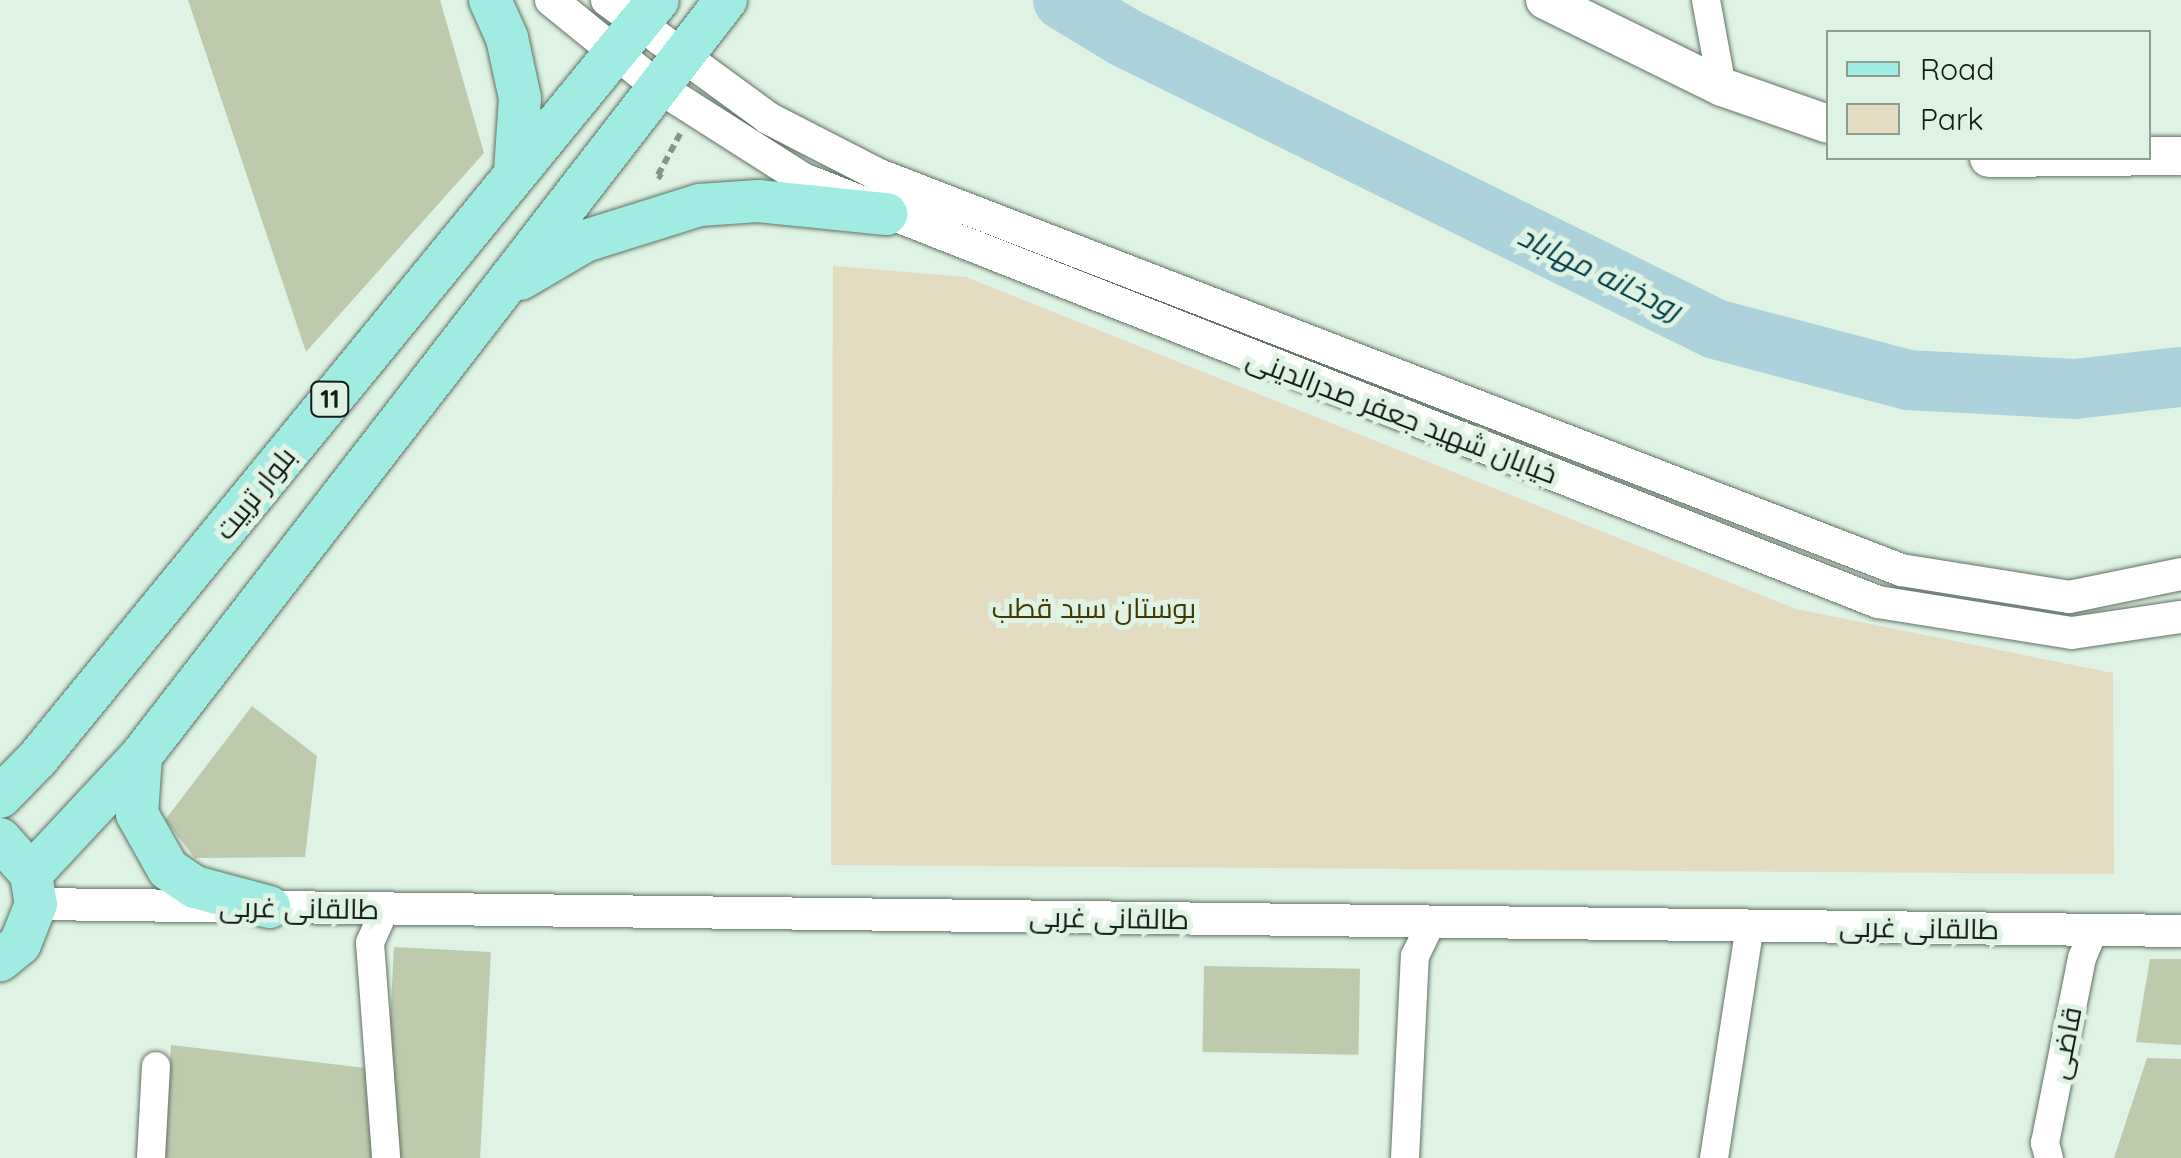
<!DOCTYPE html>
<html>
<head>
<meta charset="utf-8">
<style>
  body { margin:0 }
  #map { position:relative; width:2181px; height:1158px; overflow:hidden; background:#dff3e4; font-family:Quicksand,Cairo,sans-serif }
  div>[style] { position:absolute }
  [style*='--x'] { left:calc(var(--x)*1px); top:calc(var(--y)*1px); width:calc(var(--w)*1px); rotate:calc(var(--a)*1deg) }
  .green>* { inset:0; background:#e3dcc0 }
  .river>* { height:60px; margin:-30px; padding:0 30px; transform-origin:30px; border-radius:30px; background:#acd3db }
  .building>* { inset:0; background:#becaac; transform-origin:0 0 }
  .path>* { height:6px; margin-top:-3px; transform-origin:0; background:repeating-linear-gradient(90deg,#87958a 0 8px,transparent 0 13px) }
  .roads { filter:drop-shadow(0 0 2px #617265) drop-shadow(0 0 2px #617265) }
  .minor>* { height:28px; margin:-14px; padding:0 14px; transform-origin:14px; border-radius:14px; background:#fff }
  .tertiary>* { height:32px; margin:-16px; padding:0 16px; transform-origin:16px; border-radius:16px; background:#fff }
  .secondary>* { height:38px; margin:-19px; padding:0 19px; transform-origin:19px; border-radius:19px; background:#fff }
  .primary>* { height:42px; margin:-21px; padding:0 21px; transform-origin:21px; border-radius:21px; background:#a1ece2 }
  span { translate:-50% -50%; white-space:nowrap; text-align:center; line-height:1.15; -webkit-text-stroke:10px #dff3e4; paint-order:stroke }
  .shield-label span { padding:2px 8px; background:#dff3e4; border:2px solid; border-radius:8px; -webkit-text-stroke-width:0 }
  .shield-label { font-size:25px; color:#151c17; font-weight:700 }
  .street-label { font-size:28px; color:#151c17 }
  .park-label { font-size:28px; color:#443800 }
  .water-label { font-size:30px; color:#02414a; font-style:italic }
  .legend { position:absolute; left:1826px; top:30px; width:325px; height:130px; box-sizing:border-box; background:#dff3e4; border:2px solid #8e9d92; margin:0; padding:12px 18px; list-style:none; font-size:30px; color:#151c17 }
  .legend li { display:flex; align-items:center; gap:20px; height:50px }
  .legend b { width:50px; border:2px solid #8e9d92 }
</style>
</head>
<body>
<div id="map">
  <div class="green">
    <i style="clip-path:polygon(833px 266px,966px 277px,1796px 609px,2113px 673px,2114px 874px,831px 865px)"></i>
  </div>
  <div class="river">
    <i style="--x:1063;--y:0;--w:71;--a:31.2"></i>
    <i style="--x:1124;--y:37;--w:659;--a:26.29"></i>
    <i style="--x:1715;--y:329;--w:200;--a:14.8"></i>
    <i style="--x:1908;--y:380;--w:167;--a:3.1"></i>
    <i style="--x:2075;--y:389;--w:107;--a:-6.5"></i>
  </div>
  <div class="building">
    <i style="clip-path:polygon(188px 0,440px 0,484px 153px,306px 352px)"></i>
    <i style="clip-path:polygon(252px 706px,317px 756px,305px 857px,195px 858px,165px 820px)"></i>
    <i style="left:394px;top:947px;width:97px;height:211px;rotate:3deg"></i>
    <i style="clip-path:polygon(2150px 959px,2181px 959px,2181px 1045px,2136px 1042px)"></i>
    <i style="left:1204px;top:966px;width:156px;height:86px;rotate:1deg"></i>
    <i style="clip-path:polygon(171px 1045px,374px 1069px,371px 1158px,163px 1158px)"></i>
    <i style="clip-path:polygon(2147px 1058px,2181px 1059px,2181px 1158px,2114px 1158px)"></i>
  </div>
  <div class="path">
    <i style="--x:662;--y:178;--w:5;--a:-143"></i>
    <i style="--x:658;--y:175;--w:47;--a:-61.8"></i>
  </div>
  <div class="roads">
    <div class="minor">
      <i style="--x:1706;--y:0;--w:88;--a:79.6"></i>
      <i style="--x:385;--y:909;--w:37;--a:114"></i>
      <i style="--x:370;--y:943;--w:216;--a:85.7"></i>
      <i style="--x:151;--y:1158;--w:92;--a:-86.9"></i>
      <i style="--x:1405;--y:1158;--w:202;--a:-87.2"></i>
      <i style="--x:1415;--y:956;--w:39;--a:-64"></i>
      <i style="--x:1714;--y:1158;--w:236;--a:-81.2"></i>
      <i style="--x:2049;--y:1158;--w:16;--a:-105"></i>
      <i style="--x:2045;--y:1143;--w:189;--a:-78.7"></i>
      <i style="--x:2082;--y:958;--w:30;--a:-67"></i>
    </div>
    <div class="tertiary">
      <i style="--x:551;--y:0;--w:136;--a:39.1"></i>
      <i style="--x:657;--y:86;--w:173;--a:32.5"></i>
      <i style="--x:803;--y:179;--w:1155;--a:21.48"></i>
      <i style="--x:1878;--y:602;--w:196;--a:9.1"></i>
      <i style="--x:2072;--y:633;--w:110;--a:-8.4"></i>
      <i style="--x:607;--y:0;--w:200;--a:36.2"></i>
      <i style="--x:768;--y:118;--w:125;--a:27.2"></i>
      <i style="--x:879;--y:175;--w:1096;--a:21.13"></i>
      <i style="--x:1901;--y:570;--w:170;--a:9.1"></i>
      <i style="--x:2069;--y:597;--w:114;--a:-11.6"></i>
      <i style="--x:36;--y:904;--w:2145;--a:0.72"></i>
    </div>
    <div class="secondary">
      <i style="--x:1545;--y:0;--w:197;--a:26.2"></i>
      <i style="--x:1722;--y:87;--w:112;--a:19.2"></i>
      <i style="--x:1989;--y:158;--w:192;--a:-0.6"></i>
    </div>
    <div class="primary">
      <i style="--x:490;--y:0;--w:42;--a:65.9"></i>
      <i style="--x:507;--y:38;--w:61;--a:77.8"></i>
      <i style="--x:520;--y:98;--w:74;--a:93.9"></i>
      <i style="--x:520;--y:279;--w:75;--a:-30.3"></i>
      <i style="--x:585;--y:241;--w:121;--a:-17.4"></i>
      <i style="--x:700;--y:205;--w:58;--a:-3.9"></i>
      <i style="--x:758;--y:201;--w:129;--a:5.8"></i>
      <i style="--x:141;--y:756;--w:58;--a:93.9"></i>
      <i style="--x:137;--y:814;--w:63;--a:60.6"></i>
      <i style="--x:168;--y:869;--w:32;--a:34"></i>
      <i style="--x:195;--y:887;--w:77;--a:15.1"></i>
      <i style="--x:0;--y:797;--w:54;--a:-45.7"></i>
      <i style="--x:38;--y:758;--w:979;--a:-50.72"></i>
      <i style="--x:0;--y:839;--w:47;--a:48.5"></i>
      <i style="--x:31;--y:874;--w:30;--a:81"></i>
      <i style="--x:36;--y:904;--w:43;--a:111.8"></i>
      <i style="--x:20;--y:944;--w:26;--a:141"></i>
      <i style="--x:31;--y:874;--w:161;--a:-47"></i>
      <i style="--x:141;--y:756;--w:956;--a:-52.27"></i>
    </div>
  </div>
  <div class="shield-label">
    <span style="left:330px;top:399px">11</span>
  </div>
  <div class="street-label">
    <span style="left:1402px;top:416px;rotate:21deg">خیابان شهید جعفر صدرالدینی</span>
    <span style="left:255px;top:493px;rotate:-51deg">بلوار تربیت</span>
    <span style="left:299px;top:908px;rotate:1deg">طالقانی غربی</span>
    <span style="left:1109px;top:918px;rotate:1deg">طالقانی غربی</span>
    <span style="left:1919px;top:928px;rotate:1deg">طالقانی غربی</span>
    <span style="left:2065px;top:1043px;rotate:-79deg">قاضی</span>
  </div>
  <div class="park-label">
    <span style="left:1094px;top:608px">بوستان سید قطب</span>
  </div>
  <div class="water-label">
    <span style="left:1600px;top:272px;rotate:26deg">رودخانه مهاباد</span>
  </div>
  <ul class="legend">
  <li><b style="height:12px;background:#a1ece2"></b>Road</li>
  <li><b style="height:28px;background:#e3dcc0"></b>Park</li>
  </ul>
</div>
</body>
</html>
